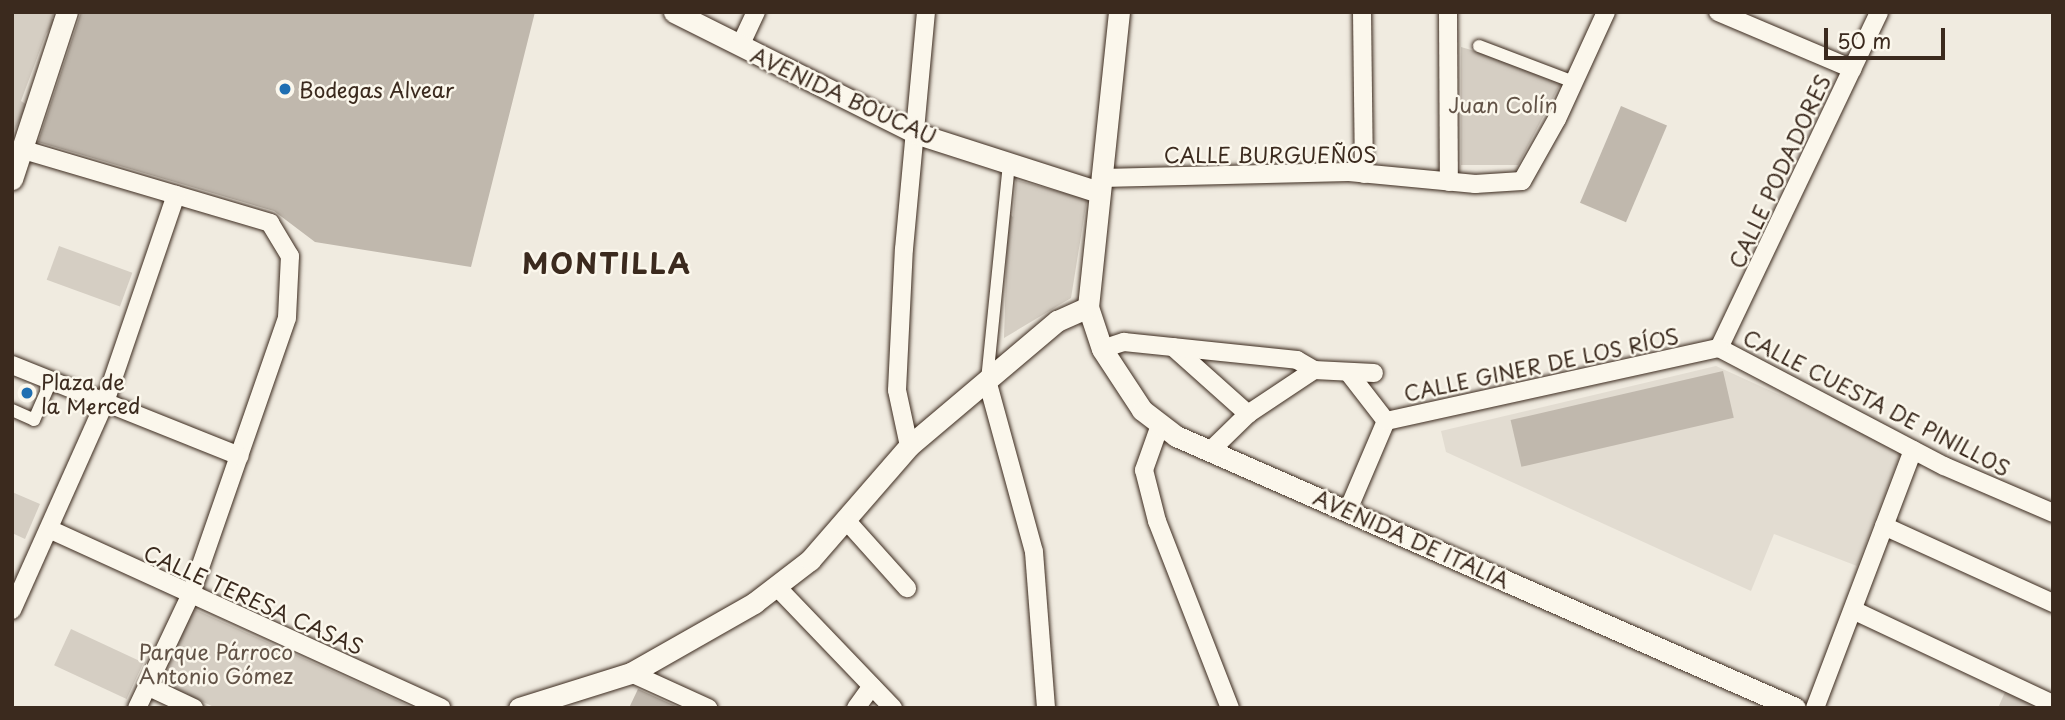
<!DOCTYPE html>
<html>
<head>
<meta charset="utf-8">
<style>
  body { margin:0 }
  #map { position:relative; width:2065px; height:720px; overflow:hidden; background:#f0ebe0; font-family:"Playpen Sans",sans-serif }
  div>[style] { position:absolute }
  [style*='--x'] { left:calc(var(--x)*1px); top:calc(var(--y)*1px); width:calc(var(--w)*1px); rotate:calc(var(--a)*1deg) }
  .built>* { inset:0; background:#e2dcd1 }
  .green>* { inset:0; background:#d5cec3; transform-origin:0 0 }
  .building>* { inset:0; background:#c0b8ad; transform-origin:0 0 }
  .roads { filter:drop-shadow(0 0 2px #3b2a1e) drop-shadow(0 0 2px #3b2a1e) }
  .pedestrian>* { height:12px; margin:-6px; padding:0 6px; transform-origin:6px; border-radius:6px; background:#fbf7ec }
  .minor>* { height:18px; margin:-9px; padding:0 9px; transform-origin:9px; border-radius:9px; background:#fbf7ec }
  .tertiary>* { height:21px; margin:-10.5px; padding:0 10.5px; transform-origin:10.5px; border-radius:10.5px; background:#fbf7ec }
  .dots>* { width:19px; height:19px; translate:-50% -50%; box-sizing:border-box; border:4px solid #fbf7ec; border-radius:50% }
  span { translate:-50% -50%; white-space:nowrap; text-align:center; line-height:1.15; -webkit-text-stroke:5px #fbf7ec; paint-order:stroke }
  .poi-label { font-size:21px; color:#3b2a1e }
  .left { translate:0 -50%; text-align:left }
  .street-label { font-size:21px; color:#3b2a1e }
  .park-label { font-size:21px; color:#625347 }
  .district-label { font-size:28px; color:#3b2a1e; font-weight:700; letter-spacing:2px }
  .frame { position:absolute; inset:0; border:14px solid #3b2a1e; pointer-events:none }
  .scale { position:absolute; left:1824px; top:28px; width:121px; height:32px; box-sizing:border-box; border:4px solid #3b2a1e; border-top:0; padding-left:9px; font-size:21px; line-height:24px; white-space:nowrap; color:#3b2a1e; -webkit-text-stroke:5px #fbf7ec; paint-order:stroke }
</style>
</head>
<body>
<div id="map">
  <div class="built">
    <i style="clip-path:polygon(1716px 366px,1902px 450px,1857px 566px,1774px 534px,1751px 591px,1446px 452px,1441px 431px)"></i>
  </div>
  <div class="green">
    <i style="clip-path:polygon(12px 12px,54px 12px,52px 19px,56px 20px,46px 34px,21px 101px,27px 105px,12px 135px)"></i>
    <i style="clip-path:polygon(1461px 47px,1564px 77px,1518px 165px,1461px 165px)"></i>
    <i style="clip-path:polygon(1016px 180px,1087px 199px,1071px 298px,1004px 338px,1008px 212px,1013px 217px)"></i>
    <i style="left:59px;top:246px;width:78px;height:36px;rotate:20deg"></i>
    <i style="clip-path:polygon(12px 492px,40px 504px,25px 539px,12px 533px)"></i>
    <i style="clip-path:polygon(194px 609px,383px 694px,413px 708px,216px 708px,160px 682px)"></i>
    <i style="left:71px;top:629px;width:80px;height:40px;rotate:25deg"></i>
    <i style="clip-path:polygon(2009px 683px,2053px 708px,1998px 708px)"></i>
  </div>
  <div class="building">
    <i style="clip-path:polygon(81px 12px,535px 12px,471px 267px,315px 242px,274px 211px,38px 142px)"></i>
    <i style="left:1621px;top:106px;width:50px;height:105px;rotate:23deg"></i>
    <i style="left:1723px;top:371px;width:48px;height:218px;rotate:77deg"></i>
    <i style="clip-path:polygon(638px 689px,680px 708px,629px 708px)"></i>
  </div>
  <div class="roads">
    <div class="pedestrian">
      <i style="--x:1479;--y:46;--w:102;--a:20.8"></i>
      <i style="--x:987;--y:380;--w:218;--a:-84.2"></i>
      <i style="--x:12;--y:410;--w:24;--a:24"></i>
      <i style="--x:34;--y:420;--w:43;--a:-66.4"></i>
    </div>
    <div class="minor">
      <i style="--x:1362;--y:12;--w:162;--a:89.3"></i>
      <i style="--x:1448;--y:12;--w:170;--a:89.7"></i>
      <i style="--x:1718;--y:12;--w:146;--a:23"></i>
      <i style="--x:740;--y:46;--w:38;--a:-65"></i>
      <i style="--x:24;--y:150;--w:257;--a:16.5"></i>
      <i style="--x:270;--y:223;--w:39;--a:59"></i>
      <i style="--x:290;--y:256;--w:62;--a:92.8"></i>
      <i style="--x:287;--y:318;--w:294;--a:109.2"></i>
      <i style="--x:190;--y:596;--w:124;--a:115.3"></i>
      <i style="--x:1102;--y:178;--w:247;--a:-1.4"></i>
      <i style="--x:1349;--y:172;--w:127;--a:5.4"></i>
      <i style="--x:1475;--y:184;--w:47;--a:-3.7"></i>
      <i style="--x:1522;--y:181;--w:71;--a:-60.6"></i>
      <i style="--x:1557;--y:119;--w:118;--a:-65.4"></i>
      <i style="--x:1173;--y:347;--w:101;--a:41.8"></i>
      <i style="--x:1719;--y:348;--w:254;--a:27.7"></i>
      <i style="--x:1944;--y:466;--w:119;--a:23.3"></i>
      <i style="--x:1719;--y:348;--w:372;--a:-64.5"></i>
      <i style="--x:1102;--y:349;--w:23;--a:-18"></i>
      <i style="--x:1124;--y:342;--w:174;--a:5.9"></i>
      <i style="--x:1297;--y:360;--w:20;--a:30"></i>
      <i style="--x:1314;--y:370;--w:79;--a:146.3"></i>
      <i style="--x:1248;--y:414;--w:53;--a:135.8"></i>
      <i style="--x:12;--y:365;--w:245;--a:21.8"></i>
      <i style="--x:1314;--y:370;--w:60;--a:2.9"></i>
      <i style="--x:1348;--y:372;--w:62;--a:52.2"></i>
      <i style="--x:987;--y:380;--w:178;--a:74.7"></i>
      <i style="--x:1034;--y:552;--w:156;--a:85.6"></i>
      <i style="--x:1160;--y:425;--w:48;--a:109.6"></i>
      <i style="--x:1144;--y:470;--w:53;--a:75.7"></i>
      <i style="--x:1157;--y:521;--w:201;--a:68.7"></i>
      <i style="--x:909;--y:446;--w:57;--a:-102.1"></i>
      <i style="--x:897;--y:390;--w:141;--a:-87.2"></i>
      <i style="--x:904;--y:249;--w:238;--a:-84.7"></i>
      <i style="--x:1348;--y:510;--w:97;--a:-66.9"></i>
      <i style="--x:1386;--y:421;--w:341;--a:-12.4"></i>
      <i style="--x:845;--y:519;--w:93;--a:48.1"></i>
      <i style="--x:1884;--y:526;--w:186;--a:24.5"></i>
      <i style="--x:49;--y:529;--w:431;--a:24.5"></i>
      <i style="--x:776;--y:586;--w:169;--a:46.2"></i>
      <i style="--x:12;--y:610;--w:228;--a:-65.9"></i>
      <i style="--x:105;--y:402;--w:219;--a:-71.1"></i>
      <i style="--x:1853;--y:610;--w:221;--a:25.2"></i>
      <i style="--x:631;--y:673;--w:85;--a:24.4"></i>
      <i style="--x:147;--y:686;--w:52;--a:25.1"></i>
      <i style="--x:856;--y:708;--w:27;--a:-54"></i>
      <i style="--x:1815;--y:708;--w:276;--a:-69.2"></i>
    </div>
    <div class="tertiary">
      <i style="--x:674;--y:12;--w:273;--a:26.6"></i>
      <i style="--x:918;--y:134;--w:190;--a:17.8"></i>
      <i style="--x:1119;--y:12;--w:297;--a:96"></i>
      <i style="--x:1088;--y:307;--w:44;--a:71.6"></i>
      <i style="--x:1102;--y:349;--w:73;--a:56.7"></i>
      <i style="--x:1142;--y:410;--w:43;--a:37.4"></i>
      <i style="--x:1176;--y:436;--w:676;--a:23.72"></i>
      <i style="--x:12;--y:179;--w:176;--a:-71.8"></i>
      <i style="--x:519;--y:708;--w:117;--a:-17.4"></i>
      <i style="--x:631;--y:673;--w:142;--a:-29.6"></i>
      <i style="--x:754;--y:603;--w:71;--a:-37.5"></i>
      <i style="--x:810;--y:560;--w:151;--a:-49"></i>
      <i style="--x:909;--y:446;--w:194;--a:-40.2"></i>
      <i style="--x:1057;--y:321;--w:34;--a:-24"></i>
    </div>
  </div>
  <div class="dots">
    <i style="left:285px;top:89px;background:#1f6fb2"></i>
    <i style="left:27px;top:393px;background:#1f6fb2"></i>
  </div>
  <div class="poi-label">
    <span class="left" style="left:299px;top:89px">Bodegas Alvear</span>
    <span class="left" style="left:41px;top:393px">Plaza de<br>la Merced</span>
  </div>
  <div class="street-label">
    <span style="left:844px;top:95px;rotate:25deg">AVENIDA BOUCAU</span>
    <span style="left:1270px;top:154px">CALLE BURGUEÑOS</span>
    <span style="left:1779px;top:171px;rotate:-65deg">CALLE PODADORES</span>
    <span style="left:1541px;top:364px;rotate:-12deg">CALLE GINER DE LOS RÍOS</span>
    <span style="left:1877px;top:402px;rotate:27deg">CALLE CUESTA DE PINILLOS</span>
    <span style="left:1412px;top:538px;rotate:24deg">AVENIDA DE ITALIA</span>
    <span style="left:254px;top:599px;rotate:24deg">CALLE TERESA CASAS</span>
  </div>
  <div class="park-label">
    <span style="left:1503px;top:104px">Juan Colín</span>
    <span style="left:216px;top:663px">Parque Párroco<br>Antonio Gómez</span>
  </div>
  <div class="district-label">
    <span style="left:607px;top:263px">MONTILLA</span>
  </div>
  <div class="frame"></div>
  <div class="scale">50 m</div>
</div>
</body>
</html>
